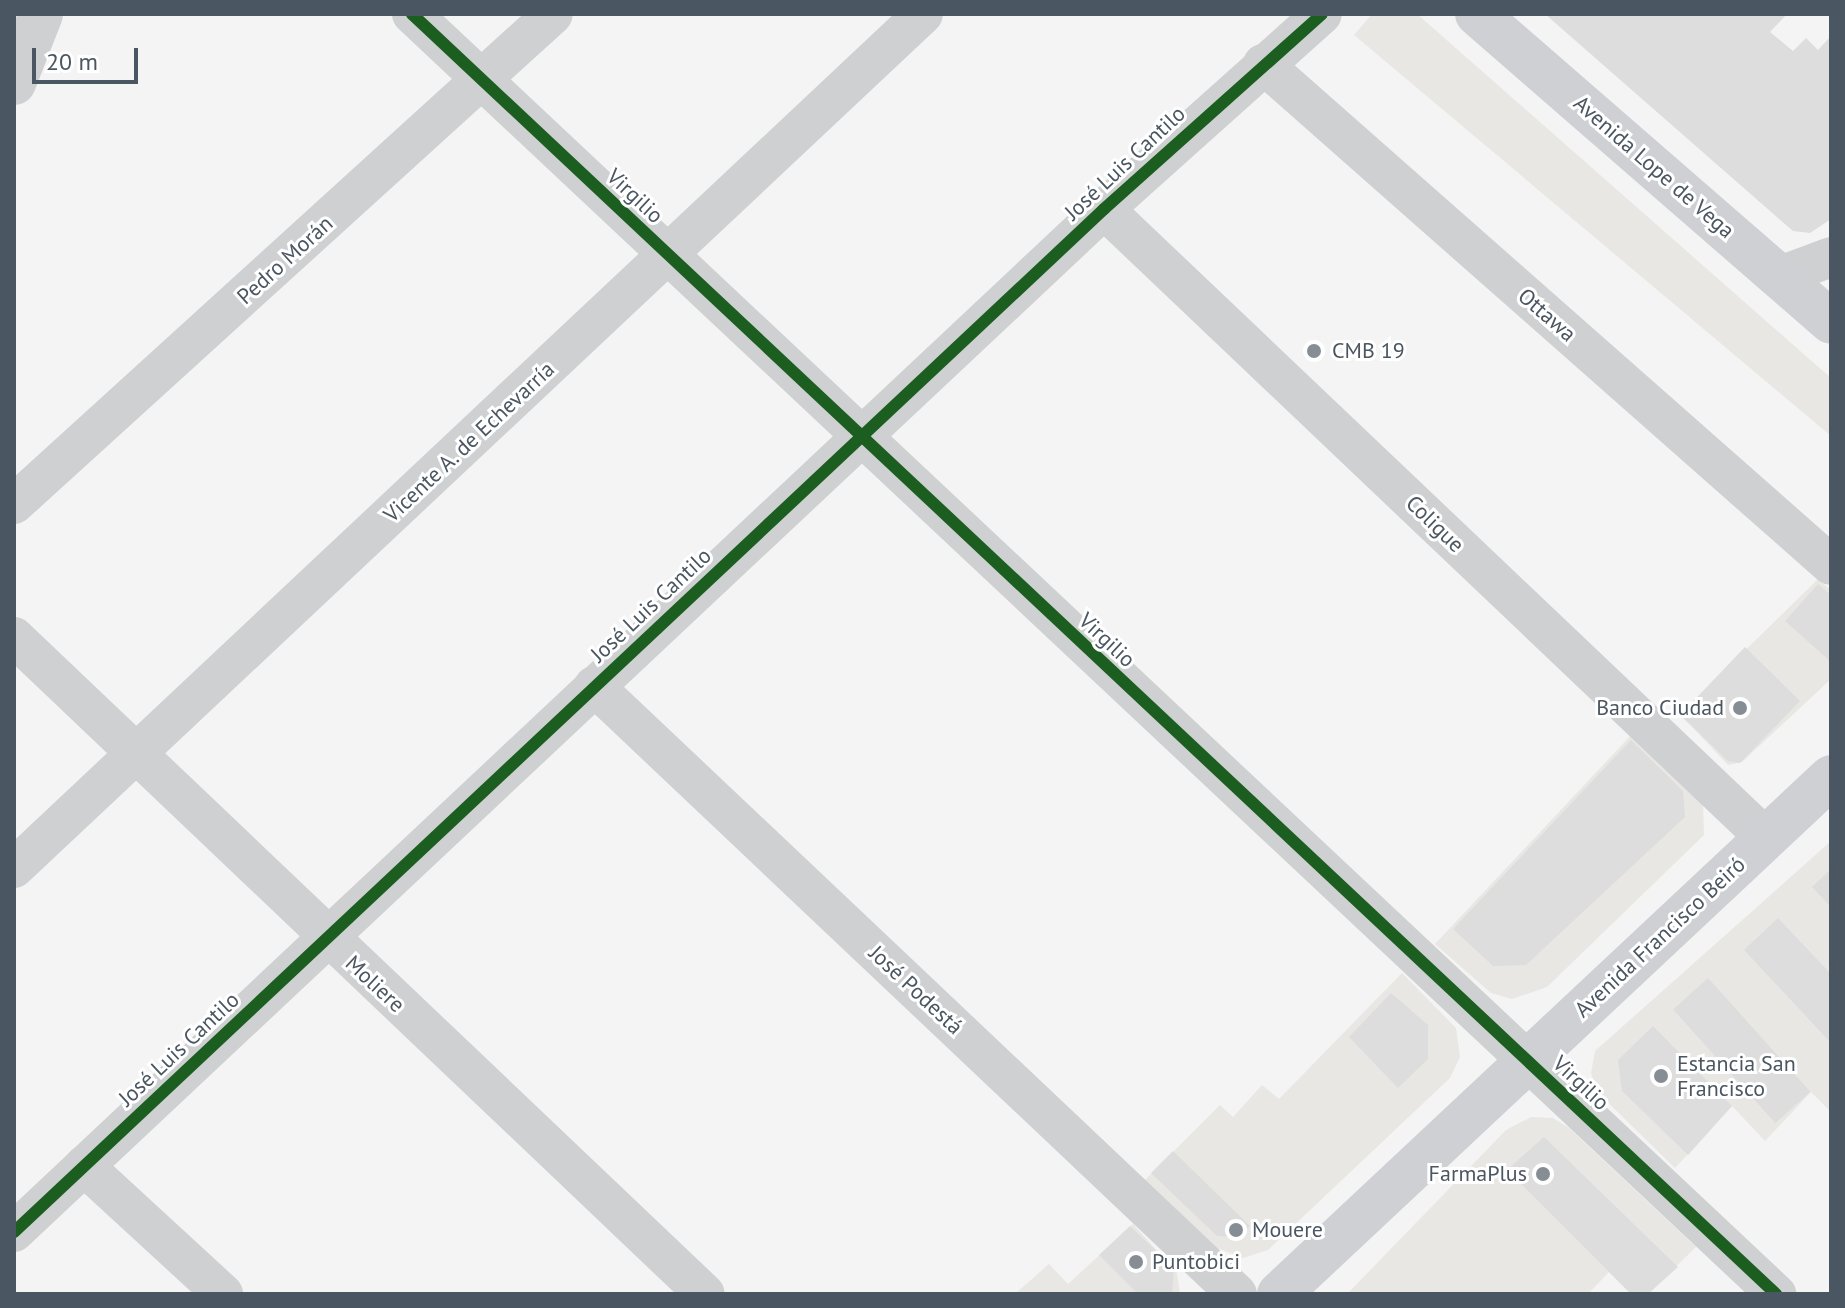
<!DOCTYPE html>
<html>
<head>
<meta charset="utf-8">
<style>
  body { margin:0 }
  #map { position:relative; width:1845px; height:1308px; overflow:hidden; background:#f4f4f4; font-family:"PT Sans",sans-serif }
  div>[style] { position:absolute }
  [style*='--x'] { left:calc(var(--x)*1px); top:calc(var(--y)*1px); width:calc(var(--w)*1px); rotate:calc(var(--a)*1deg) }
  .commercial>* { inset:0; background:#e8e7e3 }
  .building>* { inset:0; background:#ddddde; transform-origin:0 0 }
  .minor>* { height:40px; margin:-20px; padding:0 20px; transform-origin:20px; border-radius:20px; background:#ced0d2 }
  .tertiary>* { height:44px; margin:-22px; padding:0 22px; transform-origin:22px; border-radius:22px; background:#ced0d2 }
  .secondary>* { height:44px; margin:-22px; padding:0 22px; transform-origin:22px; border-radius:22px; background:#ced0d4 }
  .cycleway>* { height:12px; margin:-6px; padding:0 6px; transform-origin:6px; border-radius:6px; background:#1b5e20 }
  .dots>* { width:22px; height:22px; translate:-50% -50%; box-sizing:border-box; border:4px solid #fff; border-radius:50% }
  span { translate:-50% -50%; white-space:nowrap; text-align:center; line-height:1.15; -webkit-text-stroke:6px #fff; paint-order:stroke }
  .street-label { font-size:22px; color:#4a5661 }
  .poi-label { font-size:22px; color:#4a5661 }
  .left { translate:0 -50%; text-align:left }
  .right { translate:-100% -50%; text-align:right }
  .frame { position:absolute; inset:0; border:16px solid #4a5661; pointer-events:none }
  .scale { position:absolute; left:32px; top:48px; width:106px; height:36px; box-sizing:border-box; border:4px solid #4a5661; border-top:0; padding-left:10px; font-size:24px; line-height:28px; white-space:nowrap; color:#4a5661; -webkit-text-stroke:6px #fff; paint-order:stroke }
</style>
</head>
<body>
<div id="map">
  <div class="commercial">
    <i style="clip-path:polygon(1372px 14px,1417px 14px,1831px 378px,1831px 436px,1354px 35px)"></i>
    <i style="clip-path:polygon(1818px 579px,1831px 590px,1831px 679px,1742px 762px,1728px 765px,1680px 714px)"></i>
    <i style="clip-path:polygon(1634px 732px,1703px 802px,1704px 835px,1547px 987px,1512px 999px,1491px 993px,1435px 944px)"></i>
    <i style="clip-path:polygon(1831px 841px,1831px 1112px,1811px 1092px,1765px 1141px,1732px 1106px,1675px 1168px,1597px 1092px,1591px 1073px,1595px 1051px)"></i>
    <i style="clip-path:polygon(1402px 973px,1456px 1028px,1460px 1057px,1450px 1078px,1268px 1250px,1243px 1258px,1217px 1248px,1145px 1180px,1220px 1105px,1233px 1117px,1262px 1085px,1279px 1099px)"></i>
    <i style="clip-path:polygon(1531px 1117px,1553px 1118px,1569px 1128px,1696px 1247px,1648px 1294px,1631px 1294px,1609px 1272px,1588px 1294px,1347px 1294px,1506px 1130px)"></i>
    <i style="clip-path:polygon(1133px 1224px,1177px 1273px,1180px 1294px,1015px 1294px,1049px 1264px,1068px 1284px)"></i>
  </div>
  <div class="building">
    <i style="clip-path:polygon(1545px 14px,1787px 14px,1770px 32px,1793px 51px,1806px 38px,1818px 50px,1831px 36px,1831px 219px,1810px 233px,1793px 231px)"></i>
    <i style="clip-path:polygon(1818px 584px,1831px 595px,1831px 662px,1785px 621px)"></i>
    <i style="clip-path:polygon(1745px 647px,1800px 701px,1740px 763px,1728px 761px,1680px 715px)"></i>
    <i style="clip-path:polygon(1631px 740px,1683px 791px,1685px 817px,1526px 965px,1493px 966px,1453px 929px)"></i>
    <i style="clip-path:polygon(1831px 869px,1831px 907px,1812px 887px)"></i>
    <i style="clip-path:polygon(1778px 918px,1831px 974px,1831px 1043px,1744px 950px)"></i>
    <i style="left:1708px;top:978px;width:153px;height:47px;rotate:48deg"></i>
    <i style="clip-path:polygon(1391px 993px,1428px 1025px,1428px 1059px,1398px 1088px,1349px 1037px)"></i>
    <i style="clip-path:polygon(1653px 1026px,1732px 1106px,1688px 1155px,1622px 1091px,1618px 1060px)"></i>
    <i style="clip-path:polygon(1544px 1137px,1678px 1267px,1648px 1294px,1631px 1294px,1507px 1170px)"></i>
    <i style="clip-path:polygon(1173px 1151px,1250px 1226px,1238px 1237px,1217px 1236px,1151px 1173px)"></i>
    <i style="clip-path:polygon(1130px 1226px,1174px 1268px,1172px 1294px,1138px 1294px,1099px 1255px)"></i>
  </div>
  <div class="minor">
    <i style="--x:412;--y:14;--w:1871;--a:43.18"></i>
    <i style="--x:1263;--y:64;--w:757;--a:41.41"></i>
    <i style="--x:1104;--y:209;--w:913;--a:43.54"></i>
    <i style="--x:1780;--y:276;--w:54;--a:-20.4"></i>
    <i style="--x:14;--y:504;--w:728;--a:-42.27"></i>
    <i style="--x:14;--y:637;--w:953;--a:43.56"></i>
    <i style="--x:594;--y:686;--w:885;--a:43.4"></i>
    <i style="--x:14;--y:868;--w:1247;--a:-43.21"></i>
    <i style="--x:84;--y:1166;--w:189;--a:42.6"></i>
    <i style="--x:14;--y:1232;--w:1495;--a:-43.18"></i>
    <i style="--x:1104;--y:209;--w:292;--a:-41.8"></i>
  </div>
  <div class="tertiary">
    <i style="--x:14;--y:83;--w:74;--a:-68.6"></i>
  </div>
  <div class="secondary">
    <i style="--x:1477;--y:14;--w:469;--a:41"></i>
    <i style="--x:1279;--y:1294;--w:756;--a:-43.12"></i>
  </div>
  <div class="cycleway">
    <i style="--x:412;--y:14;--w:1871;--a:43.18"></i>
    <i style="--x:14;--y:1232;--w:1495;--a:-43.18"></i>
    <i style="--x:1104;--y:209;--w:292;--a:-41.8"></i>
  </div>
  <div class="dots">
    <i style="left:1314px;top:351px;background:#868d94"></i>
    <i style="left:1740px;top:708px;background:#868d94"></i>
    <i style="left:1661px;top:1076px;background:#868d94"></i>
    <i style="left:1543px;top:1174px;background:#868d94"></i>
    <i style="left:1236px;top:1230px;background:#868d94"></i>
    <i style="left:1136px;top:1262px;background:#868d94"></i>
  </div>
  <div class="street-label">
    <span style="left:1125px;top:163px;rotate:-43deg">José Luis Cantilo</span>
    <span style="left:1654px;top:167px;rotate:41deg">Avenida Lope de Vega</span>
    <span style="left:635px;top:196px;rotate:43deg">Virgilio</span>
    <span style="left:285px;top:260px;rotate:-42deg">Pedro Morán</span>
    <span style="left:1547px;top:315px;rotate:41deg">Ottawa</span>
    <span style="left:469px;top:442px;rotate:-43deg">Vicente A. de Echevarría</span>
    <span style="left:1435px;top:524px;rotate:44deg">Coligue</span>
    <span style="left:651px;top:605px;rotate:-43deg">José Luis Cantilo</span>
    <span style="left:1107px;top:640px;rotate:43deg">Virgilio</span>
    <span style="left:1660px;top:937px;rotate:-43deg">Avenida Francisco Beiró</span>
    <span style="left:375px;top:984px;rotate:43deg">Moliere</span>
    <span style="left:916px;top:990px;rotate:43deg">José Podestá</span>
    <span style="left:179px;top:1049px;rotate:-43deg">José Luis Cantilo</span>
    <span style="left:1581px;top:1083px;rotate:43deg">Virgilio</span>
  </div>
  <div class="poi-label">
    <span class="left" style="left:1332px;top:351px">CMB 19</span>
    <span class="right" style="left:1724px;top:708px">Banco Ciudad</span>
    <span class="left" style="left:1677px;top:1076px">Estancia San<br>Francisco</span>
    <span class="right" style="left:1527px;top:1174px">FarmaPlus</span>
    <span class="left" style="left:1252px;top:1230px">Mouere</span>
    <span class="left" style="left:1152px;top:1262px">Puntobici</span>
  </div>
  <div class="frame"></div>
  <div class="scale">20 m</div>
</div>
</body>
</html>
